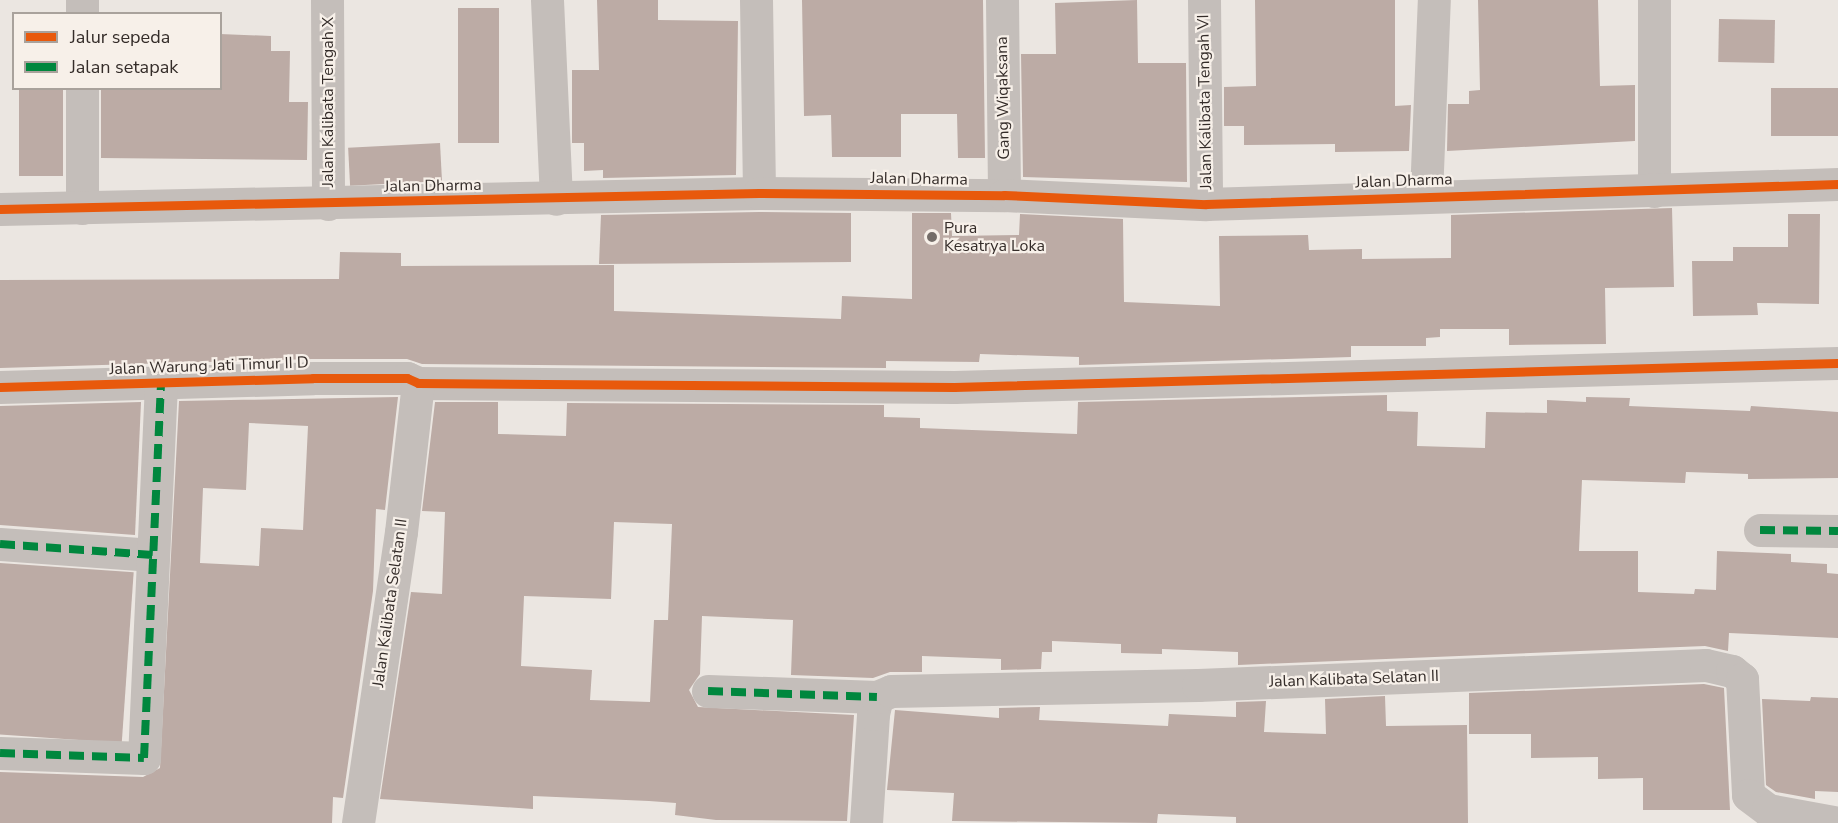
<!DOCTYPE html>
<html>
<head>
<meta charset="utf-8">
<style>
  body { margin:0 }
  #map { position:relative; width:1838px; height:823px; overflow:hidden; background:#ebe6e1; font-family:"Nunito Sans",sans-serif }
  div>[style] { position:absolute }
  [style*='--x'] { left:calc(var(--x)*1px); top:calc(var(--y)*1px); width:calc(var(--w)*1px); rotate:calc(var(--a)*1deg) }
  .building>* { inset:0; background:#bcaba5; transform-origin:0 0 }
  .minor>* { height:33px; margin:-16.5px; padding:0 16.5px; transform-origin:16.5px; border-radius:16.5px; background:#c4beba }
  .quiet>* { height:8px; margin-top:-4px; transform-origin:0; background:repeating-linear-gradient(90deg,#00873e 0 15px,transparent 0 23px) }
  .cycleway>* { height:9px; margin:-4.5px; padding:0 4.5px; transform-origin:4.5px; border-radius:4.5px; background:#e8590c }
  .dots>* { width:16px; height:16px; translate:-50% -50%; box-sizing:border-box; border:3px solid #f7f0e9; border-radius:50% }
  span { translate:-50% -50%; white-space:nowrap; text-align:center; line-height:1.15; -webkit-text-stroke:4.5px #f7f0e9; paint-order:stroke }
  .street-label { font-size:16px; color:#342c29 }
  .poi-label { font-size:16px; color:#342c29 }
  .left { translate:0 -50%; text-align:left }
  .legend { position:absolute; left:12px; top:12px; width:210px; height:78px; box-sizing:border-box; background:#f7f0e9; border:2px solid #a9a29c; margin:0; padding:8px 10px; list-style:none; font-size:18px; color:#342c29 }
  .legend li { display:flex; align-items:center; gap:12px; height:30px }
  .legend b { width:30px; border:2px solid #a9a29c }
</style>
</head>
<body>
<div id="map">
  <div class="building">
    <i style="clip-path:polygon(597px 0,658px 0,658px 20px,738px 21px,736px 175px,603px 178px,603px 170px,584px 171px,584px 143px,572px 143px,572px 70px,599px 70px)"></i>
    <i style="clip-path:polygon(802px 0,983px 0,985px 158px,958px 158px,957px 114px,901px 114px,901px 157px,832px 157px,831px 115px,804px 116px)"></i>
    <i style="clip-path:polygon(1137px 0,1138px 63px,1186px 63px,1187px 182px,1023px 177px,1021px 54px,1056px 54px,1055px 3px)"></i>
    <i style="clip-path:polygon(1255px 0,1395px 0,1395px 106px,1411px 105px,1409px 151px,1335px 152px,1335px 144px,1244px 145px,1244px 126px,1224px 126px,1224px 87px,1256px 86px)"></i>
    <i style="clip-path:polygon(1478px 0,1598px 0,1600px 86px,1635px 85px,1635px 141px,1447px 151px,1448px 104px,1469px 104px,1469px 91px,1480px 90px)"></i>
    <i style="left:458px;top:8px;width:41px;height:135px"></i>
    <i style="left:1719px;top:19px;width:56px;height:43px;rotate:1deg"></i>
    <i style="clip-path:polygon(220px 34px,271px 36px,271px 51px,290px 51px,289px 102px,308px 102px,307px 160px,101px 158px,101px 88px,220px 88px)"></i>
    <i style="left:19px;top:88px;width:44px;height:88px"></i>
    <i style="left:1838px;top:88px;width:48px;height:67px;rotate:90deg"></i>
    <i style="left:440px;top:143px;width:38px;height:92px;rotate:87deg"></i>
    <i style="clip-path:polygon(1672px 208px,1674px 287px,1605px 288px,1606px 344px,1509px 345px,1509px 329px,1440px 329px,1440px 337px,1426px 338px,1426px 346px,1351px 346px,1351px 357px,1079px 365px,1079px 357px,980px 354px,979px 362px,886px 361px,886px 368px,422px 364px,407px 359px,312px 359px,0 368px,0 280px,339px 279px,340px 252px,401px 253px,401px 266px,614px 265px,614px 311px,841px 319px,842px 296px,912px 299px,912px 213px,951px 213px,952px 236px,1019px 235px,1020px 214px,1123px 219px,1124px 302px,1220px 306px,1219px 236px,1308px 235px,1309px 250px,1362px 249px,1362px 259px,1451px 258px,1451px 215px)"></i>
    <i style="clip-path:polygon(759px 212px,851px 213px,851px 262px,599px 264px,601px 215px)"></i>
    <i style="clip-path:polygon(1788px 214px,1820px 214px,1819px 304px,1757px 303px,1758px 315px,1693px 316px,1692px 261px,1733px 261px,1733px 247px,1788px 247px)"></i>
    <i style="clip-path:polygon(evenodd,1387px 395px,1387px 411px,1418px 412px,1417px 446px,1485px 448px,1486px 412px,1547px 413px,1547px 400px,1586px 402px,1586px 397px,1630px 398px,1629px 406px,1750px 411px,1751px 406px,1838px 412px,1838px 478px,1748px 479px,1748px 474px,1686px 472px,1685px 483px,1582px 480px,1579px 551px,1638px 551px,1638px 592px,1694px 594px,1695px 589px,1716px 590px,1717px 551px,1791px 554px,1791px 562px,1827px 564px,1827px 573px,1838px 574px,1838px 638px,1729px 633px,1728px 651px,1705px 646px,1238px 665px,1238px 652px,1162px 649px,1162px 654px,1121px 653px,1121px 644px,1052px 641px,1052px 652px,1042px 652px,1041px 669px,1001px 670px,1001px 659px,922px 656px,922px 672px,890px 672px,873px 678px,791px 675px,793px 620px,702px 616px,700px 674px,689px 690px,698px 707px,854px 715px,847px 821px,716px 820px,675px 815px,676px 803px,649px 801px,533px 796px,533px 809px,380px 799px,411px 592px,442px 594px,445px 512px,422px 511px,435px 402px,498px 402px,498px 434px,566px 436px,567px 403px,884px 405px,884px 417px,920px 418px,920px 428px,1077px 434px,1078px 402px,1387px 395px,614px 522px,672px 524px,668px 620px,654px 620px,650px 702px,590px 700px,592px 670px,521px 666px,524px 596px,611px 599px,614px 522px)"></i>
    <i style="clip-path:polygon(evenodd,398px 397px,385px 510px,376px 509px,373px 591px,343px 798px,333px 797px,332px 823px,0 823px,0 772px,143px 777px,160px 768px,179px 401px,398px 397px,249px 423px,308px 426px,303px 530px,261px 528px,259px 566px,200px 563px,203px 488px,246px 490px,249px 423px)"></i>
    <i style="clip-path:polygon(141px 402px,135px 535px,0 525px,0 406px)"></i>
    <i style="left:0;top:563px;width:134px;height:171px;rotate:4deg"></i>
    <i style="clip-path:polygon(1704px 684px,1724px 688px,1730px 810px,1643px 810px,1643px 778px,1598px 779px,1598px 757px,1531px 758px,1531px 734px,1469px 734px,1469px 693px)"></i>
    <i style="clip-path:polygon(1385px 696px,1386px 726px,1467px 725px,1468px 823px,1236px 823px,1236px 817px,1158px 814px,1157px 823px,952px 821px,954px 793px,887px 790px,895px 710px,999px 718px,999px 708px,1040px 707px,1039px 720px,1168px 726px,1169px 714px,1236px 717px,1236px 702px,1266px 701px,1264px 732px,1326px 734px,1325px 699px)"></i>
    <i style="clip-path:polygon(1811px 697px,1838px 698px,1838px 792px,1815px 791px,1815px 799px,1776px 792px,1766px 785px,1762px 699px,1810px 701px)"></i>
  </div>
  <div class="minor">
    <i style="--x:327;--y:0;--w:204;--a:89.7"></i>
    <i style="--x:547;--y:0;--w:199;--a:87.4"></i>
    <i style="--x:756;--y:0;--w:193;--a:89.1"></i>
    <i style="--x:1002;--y:0;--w:195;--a:89.4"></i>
    <i style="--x:1204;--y:0;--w:204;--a:89.4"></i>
    <i style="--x:82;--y:14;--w:14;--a:-90"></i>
    <i style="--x:1654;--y:191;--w:191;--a:-90"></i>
    <i style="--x:1426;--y:195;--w:195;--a:-87.7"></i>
    <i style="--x:82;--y:208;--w:120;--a:-90"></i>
    <i style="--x:0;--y:209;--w:759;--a:-1.21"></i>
    <i style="--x:759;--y:193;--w:245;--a:0.5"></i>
    <i style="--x:1004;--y:195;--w:202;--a:2.6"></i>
    <i style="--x:1206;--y:204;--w:632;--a:-1.81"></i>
    <i style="--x:0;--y:387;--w:313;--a:-1.6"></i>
    <i style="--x:313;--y:378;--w:94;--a:0"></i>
    <i style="--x:407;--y:378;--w:12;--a:24"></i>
    <i style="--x:418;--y:383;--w:536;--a:0.43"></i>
    <i style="--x:954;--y:387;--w:884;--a:-1.56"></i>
    <i style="--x:1760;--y:530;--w:78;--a:0.7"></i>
    <i style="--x:0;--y:544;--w:153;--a:4.1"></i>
    <i style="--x:708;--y:691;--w:169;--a:2"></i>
    <i style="--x:0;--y:753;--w:144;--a:2"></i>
    <i style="--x:144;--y:758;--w:376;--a:-87.4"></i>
    <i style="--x:358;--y:823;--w:294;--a:-81.6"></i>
    <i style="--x:401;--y:532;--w:150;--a:-83.5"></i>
    <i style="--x:866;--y:823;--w:109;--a:-86.3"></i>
    <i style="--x:873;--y:714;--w:17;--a:-77"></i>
    <i style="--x:877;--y:697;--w:15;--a:-23"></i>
    <i style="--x:891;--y:691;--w:307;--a:-1.1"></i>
    <i style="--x:1198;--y:685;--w:508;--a:-2.25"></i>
    <i style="--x:1706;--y:665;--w:27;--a:13"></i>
    <i style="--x:1732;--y:671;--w:13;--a:39"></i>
    <i style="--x:1742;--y:679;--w:116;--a:87"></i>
    <i style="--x:1748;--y:795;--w:25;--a:37"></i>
    <i style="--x:1768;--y:810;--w:71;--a:10.5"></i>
  </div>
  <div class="quiet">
    <i style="--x:1760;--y:530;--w:78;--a:0.7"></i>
    <i style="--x:0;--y:544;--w:153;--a:4.1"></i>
    <i style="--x:708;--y:691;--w:169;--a:2"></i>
    <i style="--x:0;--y:753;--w:144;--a:2"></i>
    <i style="--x:144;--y:758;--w:376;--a:-87.4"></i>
  </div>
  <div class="cycleway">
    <i style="--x:0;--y:209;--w:759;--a:-1.21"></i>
    <i style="--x:759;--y:193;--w:245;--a:0.5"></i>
    <i style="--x:1004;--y:195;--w:202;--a:2.6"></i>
    <i style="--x:1206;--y:204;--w:632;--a:-1.81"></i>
    <i style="--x:0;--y:387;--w:313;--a:-1.6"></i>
    <i style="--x:313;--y:378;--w:94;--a:0"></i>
    <i style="--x:407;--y:378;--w:12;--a:24"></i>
    <i style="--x:418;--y:383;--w:536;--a:0.43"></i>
    <i style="--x:954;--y:387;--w:884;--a:-1.56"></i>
  </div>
  <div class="dots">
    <i style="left:932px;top:237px;background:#746d69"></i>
  </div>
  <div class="street-label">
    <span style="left:1003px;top:98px;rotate:-91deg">Gang Wiqaksana</span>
    <span style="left:328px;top:102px;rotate:-90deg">Jalan Kalibata Tengah X</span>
    <span style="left:1205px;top:102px;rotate:-91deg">Jalan Kalibata Tengah VI</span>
    <span style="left:919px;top:179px;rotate:1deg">Jalan Dharma</span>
    <span style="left:1404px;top:181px;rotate:-2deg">Jalan Dharma</span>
    <span style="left:433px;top:186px;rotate:-1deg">Jalan Dharma</span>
    <span style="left:209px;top:366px;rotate:-2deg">Jalan Warung Jati Timur II D</span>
    <span style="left:390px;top:603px;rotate:-82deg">Jalan Kalibata Selatan II</span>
    <span style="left:1354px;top:679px;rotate:-2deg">Jalan Kalibata Selatan II</span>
  </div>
  <div class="poi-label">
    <span class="left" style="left:944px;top:237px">Pura<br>Kesatrya Loka</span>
  </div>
  <ul class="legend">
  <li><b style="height:8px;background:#e8590c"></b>Jalur sepeda</li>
  <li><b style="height:8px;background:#00873e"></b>Jalan setapak</li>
  </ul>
</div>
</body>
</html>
